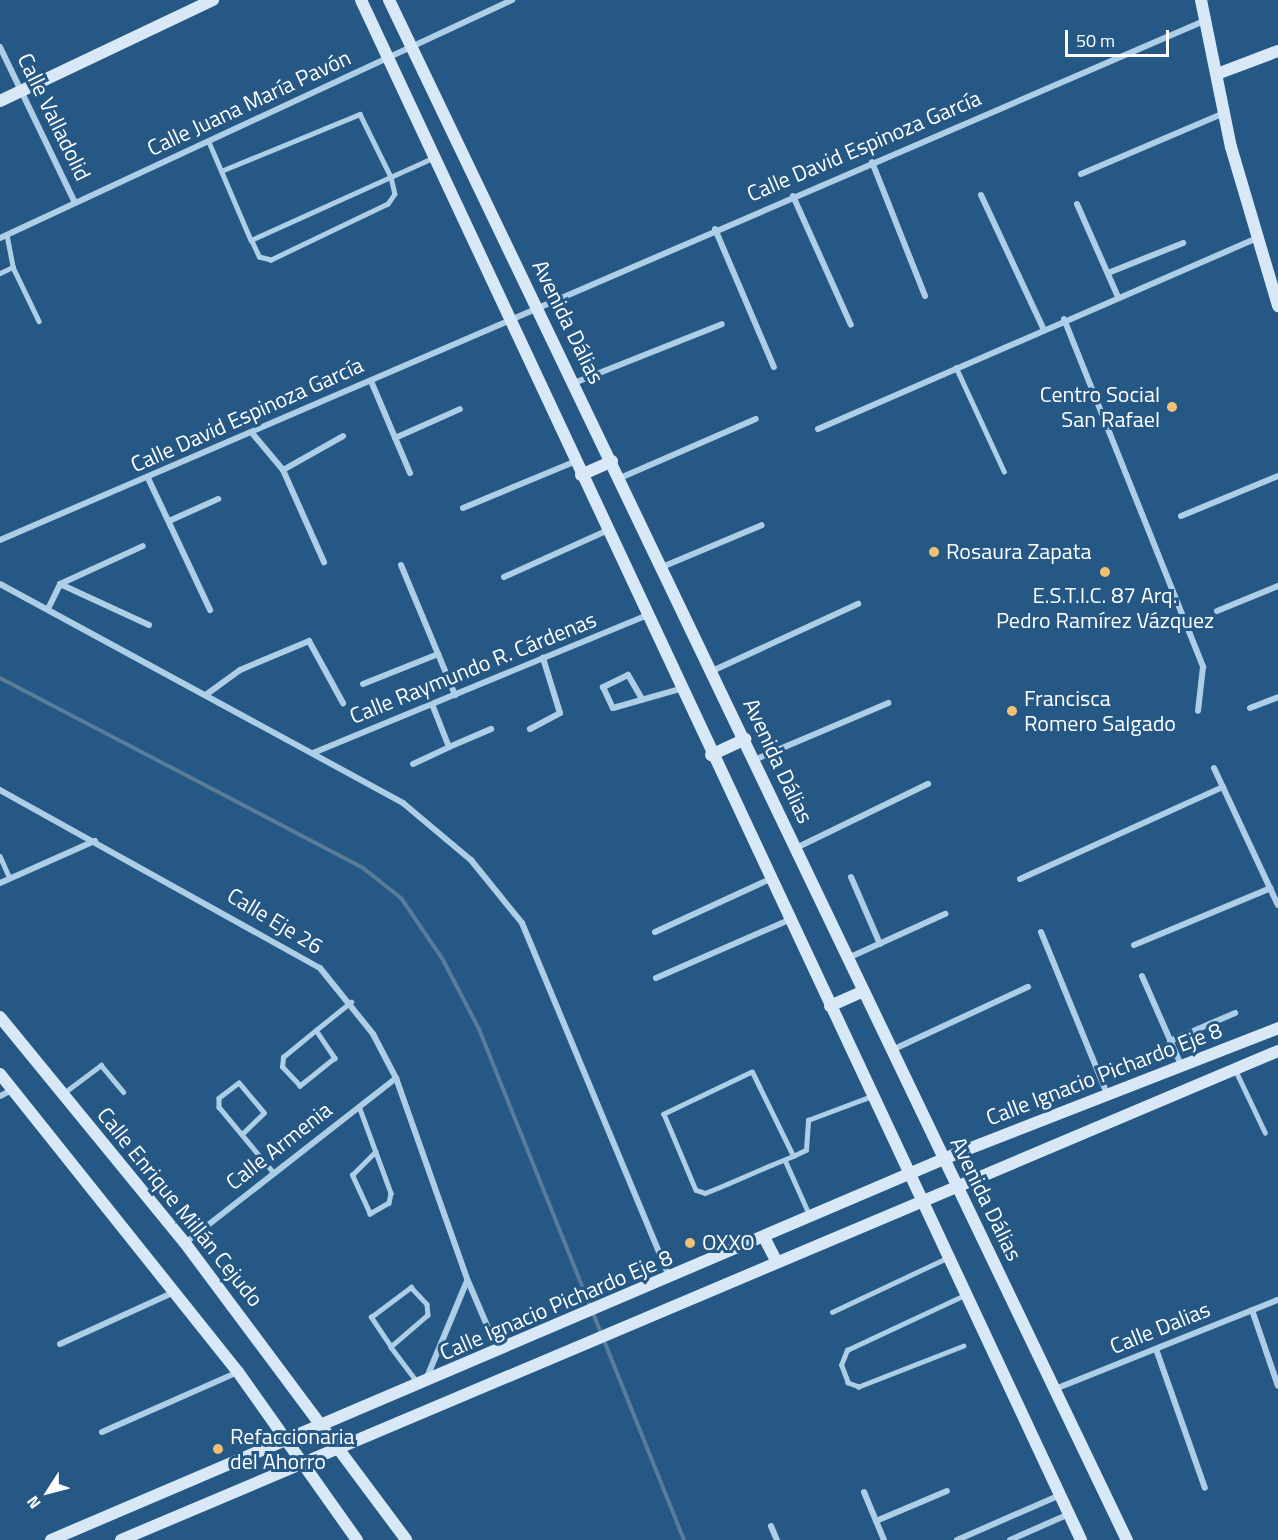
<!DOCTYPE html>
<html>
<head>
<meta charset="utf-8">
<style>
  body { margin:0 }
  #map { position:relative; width:1278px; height:1540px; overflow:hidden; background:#255884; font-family:"Titillium Web",sans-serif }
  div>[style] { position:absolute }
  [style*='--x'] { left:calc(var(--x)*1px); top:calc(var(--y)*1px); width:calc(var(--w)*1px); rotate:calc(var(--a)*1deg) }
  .stream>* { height:4px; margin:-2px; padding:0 2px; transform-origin:2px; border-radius:2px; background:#587c9a }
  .lane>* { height:4.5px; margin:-2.25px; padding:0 2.25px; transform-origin:2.25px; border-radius:2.25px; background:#aecee7 }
  .street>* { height:6px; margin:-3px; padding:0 3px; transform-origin:3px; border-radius:3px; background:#aecee7 }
  .secondary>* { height:12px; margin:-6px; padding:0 6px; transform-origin:6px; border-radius:6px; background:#d8e8f7 }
  .dots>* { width:16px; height:16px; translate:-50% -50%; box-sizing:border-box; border:3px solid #255884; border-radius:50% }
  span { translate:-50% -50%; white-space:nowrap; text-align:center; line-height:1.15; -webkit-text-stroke:6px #255884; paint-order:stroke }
  .street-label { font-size:22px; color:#fff }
  .poi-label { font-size:22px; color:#fff }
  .right { translate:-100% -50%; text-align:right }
  .left { translate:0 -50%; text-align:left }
  .north { position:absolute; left:18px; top:1462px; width:60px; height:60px; -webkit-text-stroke:4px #255884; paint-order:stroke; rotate:234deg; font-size:16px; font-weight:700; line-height:24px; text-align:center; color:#fff }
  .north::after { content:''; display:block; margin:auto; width:21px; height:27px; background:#fff; clip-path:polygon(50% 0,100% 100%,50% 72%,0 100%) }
  .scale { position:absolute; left:1065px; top:30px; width:104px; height:27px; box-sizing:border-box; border:3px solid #fff; border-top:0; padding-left:8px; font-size:18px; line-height:21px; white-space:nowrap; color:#fff; -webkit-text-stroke:4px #255884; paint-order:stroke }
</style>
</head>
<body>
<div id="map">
  <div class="stream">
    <i style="--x:0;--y:678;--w:410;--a:27.6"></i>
    <i style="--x:363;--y:868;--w:48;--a:38.3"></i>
    <i style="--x:401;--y:898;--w:73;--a:55.7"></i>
    <i style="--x:442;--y:958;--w:80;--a:62.5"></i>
    <i style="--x:479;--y:1029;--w:551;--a:68.14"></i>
  </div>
  <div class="lane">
    <i style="--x:209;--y:142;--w:107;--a:66.8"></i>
    <i style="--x:251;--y:240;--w:200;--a:-24.3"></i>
    <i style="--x:221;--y:171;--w:150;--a:-22.3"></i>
    <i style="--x:360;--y:114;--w:70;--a:63.8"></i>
    <i style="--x:391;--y:177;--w:17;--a:77"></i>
    <i style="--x:395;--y:194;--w:12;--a:125"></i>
    <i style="--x:388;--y:204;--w:130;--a:154.4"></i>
    <i style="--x:271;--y:260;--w:12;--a:-166"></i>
    <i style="--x:259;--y:257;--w:19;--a:-115"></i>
    <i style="--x:7;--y:235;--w:33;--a:79"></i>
    <i style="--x:13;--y:267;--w:60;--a:64.3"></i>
    <i style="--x:0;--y:273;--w:14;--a:-25"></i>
    <i style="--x:956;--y:367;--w:115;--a:65.2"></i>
    <i style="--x:0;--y:856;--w:24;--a:66"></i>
    <i style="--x:316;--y:1030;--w:34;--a:56"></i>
    <i style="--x:335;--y:1058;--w:45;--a:141.3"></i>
    <i style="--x:300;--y:1086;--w:26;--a:-133"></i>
    <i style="--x:282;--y:1067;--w:10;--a:-84"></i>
    <i style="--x:283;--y:1057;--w:43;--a:-39.3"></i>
    <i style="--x:316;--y:1030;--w:45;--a:-38.7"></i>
    <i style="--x:1236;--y:1071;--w:68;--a:64.6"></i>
    <i style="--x:65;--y:1092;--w:45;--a:-36.9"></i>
    <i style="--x:101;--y:1065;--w:35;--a:50"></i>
    <i style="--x:359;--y:1106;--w:93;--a:69.8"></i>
    <i style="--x:391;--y:1193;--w:10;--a:101"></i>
    <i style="--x:389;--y:1203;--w:22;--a:150"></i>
    <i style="--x:370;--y:1214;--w:43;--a:-114.8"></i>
    <i style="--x:352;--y:1175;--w:33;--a:-45"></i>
    <i style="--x:242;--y:1134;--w:30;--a:-44"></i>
    <i style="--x:264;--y:1113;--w:39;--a:-130"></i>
    <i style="--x:239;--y:1083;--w:25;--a:143"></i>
    <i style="--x:219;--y:1098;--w:9;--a:90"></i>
    <i style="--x:219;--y:1107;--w:86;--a:50.2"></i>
    <i style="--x:793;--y:1156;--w:93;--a:-116"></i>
    <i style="--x:752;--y:1072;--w:98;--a:154.5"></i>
    <i style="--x:664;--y:1114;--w:82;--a:67.2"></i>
    <i style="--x:696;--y:1190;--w:9;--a:18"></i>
    <i style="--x:705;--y:1193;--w:24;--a:-22"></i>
    <i style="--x:727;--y:1184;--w:48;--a:-23.4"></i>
    <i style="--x:771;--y:1165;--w:24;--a:-22"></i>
    <i style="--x:793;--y:1156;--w:14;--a:-25"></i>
    <i style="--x:806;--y:1150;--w:30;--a:-86"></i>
    <i style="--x:808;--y:1120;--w:68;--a:-20.6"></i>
    <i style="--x:785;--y:1160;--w:61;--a:65.9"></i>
    <i style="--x:411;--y:1287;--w:23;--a:47"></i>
    <i style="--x:427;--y:1304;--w:11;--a:85"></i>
    <i style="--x:428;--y:1315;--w:49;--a:139.1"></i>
    <i style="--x:391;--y:1347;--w:36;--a:-124"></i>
    <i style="--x:371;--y:1317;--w:50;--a:-36.9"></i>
    <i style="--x:832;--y:1312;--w:127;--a:-25.2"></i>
    <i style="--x:964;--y:1346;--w:113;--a:158.7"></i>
    <i style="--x:859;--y:1387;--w:12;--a:-160"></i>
    <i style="--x:848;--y:1383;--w:19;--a:-111"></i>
    <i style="--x:841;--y:1365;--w:16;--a:-68"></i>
    <i style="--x:847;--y:1350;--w:130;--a:-25"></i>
    <i style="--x:391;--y:1347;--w:45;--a:53.1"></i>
  </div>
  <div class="street">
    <i style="--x:0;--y:47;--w:173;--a:64.3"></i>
    <i style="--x:872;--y:162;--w:144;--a:68.4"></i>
    <i style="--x:1081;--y:174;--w:155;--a:-23.1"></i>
    <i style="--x:981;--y:195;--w:147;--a:65"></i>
    <i style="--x:793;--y:196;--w:141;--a:65.8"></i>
    <i style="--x:1077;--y:204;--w:102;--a:66.2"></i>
    <i style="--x:715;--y:229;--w:150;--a:66.9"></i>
    <i style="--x:0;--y:238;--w:565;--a:-24.93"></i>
    <i style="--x:1108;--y:273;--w:81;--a:-21.8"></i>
    <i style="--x:1064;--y:319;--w:375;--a:68.2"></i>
    <i style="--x:1203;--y:667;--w:44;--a:96.5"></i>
    <i style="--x:371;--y:381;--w:100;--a:67"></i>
    <i style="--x:574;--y:383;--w:159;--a:-21.7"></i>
    <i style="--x:818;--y:429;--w:480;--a:-23.5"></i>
    <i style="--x:252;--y:433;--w:48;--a:50"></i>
    <i style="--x:283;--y:470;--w:101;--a:66"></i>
    <i style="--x:395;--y:438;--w:71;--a:-24"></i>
    <i style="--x:283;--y:470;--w:69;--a:-29.5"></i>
    <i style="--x:148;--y:478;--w:146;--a:64.8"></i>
    <i style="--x:620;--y:478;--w:148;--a:-23.5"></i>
    <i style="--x:463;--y:508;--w:120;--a:-22.5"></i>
    <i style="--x:1181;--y:516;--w:105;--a:-22.4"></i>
    <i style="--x:169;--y:521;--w:54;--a:-24.2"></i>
    <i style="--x:0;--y:540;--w:1313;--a:-23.32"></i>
    <i style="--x:401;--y:565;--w:141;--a:67.4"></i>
    <i style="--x:662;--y:567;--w:108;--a:-22.8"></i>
    <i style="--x:504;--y:577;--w:112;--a:-24.3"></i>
    <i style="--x:0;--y:584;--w:459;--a:28.5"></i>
    <i style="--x:403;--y:803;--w:89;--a:40"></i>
    <i style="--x:471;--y:860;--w:81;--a:51"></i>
    <i style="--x:522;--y:923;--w:385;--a:67.4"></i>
    <i style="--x:60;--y:584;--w:98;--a:24.7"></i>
    <i style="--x:48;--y:609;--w:28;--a:-64"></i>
    <i style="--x:60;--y:584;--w:91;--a:-24.6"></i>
    <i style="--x:1217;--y:611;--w:66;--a:-22.3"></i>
    <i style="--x:712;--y:671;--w:161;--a:-24.7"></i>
    <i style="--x:363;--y:684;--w:81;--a:-21.8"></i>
    <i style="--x:207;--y:694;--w:41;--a:-36"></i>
    <i style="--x:240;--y:670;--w:75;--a:-22.8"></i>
    <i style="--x:309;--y:641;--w:71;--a:61.3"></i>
    <i style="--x:642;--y:699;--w:28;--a:-120"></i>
    <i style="--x:628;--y:675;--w:28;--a:154"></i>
    <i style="--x:603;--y:687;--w:23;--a:65"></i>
    <i style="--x:613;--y:708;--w:70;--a:-15.8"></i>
    <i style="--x:1250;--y:708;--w:30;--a:-21"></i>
    <i style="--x:530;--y:729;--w:34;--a:-28"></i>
    <i style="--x:560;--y:713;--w:58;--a:-107.2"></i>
    <i style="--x:449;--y:747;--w:46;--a:-23.2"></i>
    <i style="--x:313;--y:753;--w:360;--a:-22.4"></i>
    <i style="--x:754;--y:760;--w:146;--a:-23"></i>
    <i style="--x:413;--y:764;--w:40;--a:-25"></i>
    <i style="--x:449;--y:747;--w:46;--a:-111.6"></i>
    <i style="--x:1214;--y:768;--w:151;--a:65"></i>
    <i style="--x:0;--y:790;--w:366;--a:29.1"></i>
    <i style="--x:320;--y:968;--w:85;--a:51.2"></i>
    <i style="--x:373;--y:1034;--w:50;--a:62.4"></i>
    <i style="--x:396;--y:1078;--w:215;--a:70.5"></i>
    <i style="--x:468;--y:1281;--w:53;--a:66.8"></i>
    <i style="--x:489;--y:1330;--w:24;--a:33"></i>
    <i style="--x:796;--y:848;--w:147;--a:-25.9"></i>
    <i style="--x:851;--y:877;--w:73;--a:66.6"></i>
    <i style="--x:1020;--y:879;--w:223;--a:-24.4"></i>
    <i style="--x:0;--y:883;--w:104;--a:-23.9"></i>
    <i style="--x:655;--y:932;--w:127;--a:-24.7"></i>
    <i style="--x:1041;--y:932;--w:175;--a:67.8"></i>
    <i style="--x:1134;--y:945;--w:148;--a:-22.6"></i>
    <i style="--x:848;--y:958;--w:107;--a:-24.4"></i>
    <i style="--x:1142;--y:976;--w:99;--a:66.3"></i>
    <i style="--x:656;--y:978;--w:145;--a:-23.6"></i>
    <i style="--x:1170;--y:1041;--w:71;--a:-23.3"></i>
    <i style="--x:892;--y:1050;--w:150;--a:-24.9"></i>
    <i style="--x:0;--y:1096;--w:13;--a:-27"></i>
    <i style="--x:185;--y:1243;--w:268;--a:-38"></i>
    <i style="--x:1252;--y:1310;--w:80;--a:71.1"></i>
    <i style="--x:60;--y:1344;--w:125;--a:-24.5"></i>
    <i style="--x:1156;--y:1349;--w:147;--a:70.6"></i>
    <i style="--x:427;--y:1377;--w:104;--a:-67.4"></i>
    <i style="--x:1055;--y:1389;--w:240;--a:-21.8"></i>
    <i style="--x:102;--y:1432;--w:149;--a:-23.8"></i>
    <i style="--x:864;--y:1492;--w:52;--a:67.4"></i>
    <i style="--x:876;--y:1521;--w:77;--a:-22.9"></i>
    <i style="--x:771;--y:1526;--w:15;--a:67"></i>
    <i style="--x:957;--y:1540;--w:112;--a:-23.6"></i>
    <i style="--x:1010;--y:1540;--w:64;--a:-23.8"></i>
  </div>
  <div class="secondary">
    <i style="--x:361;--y:0;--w:1700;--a:64.94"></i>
    <i style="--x:389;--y:0;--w:1708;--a:64.4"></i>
    <i style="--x:1201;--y:0;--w:150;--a:78.5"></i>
    <i style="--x:1231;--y:147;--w:166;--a:73.5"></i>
    <i style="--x:1217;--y:74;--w:65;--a:-20.7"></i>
    <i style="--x:0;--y:101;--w:236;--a:-25.4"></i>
    <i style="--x:581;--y:475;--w:34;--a:-24"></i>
    <i style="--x:711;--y:755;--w:38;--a:-25"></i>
    <i style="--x:830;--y:1006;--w:36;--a:-24"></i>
    <i style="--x:0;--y:1017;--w:292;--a:50.7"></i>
    <i style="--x:185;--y:1243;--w:370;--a:53.3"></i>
    <i style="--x:0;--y:1074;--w:381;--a:51.4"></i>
    <i style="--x:238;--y:1372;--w:206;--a:54.7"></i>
    <i style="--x:765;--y:1239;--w:25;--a:63"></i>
    <i style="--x:51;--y:1540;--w:986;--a:-23.11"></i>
    <i style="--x:958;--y:1153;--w:344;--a:-21.3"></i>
    <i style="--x:121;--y:1540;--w:1256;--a:-22.91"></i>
  </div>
  <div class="dots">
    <i style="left:1172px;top:407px;background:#f1c073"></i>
    <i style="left:934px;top:552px;background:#f1c073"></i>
    <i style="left:1105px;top:572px;background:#f1c073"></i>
    <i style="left:1012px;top:711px;background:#f1c073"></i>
    <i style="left:690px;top:1243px;background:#f1c073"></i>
    <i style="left:218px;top:1449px;background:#f1c073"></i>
  </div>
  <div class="street-label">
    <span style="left:249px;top:103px;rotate:-25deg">Calle Juana María Pavón</span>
    <span style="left:54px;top:117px;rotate:64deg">Calle Valladolid</span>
    <span style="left:864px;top:146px;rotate:-23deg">Calle David Espinoza García</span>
    <span style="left:568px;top:322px;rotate:64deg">Avenida Dálias</span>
    <span style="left:247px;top:415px;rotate:-24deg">Calle David Espinoza García</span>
    <span style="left:473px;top:668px;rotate:-22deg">Calle Raymundo R. Cárdenas</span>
    <span style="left:778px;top:761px;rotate:65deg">Avenida Dálias</span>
    <span style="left:275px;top:921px;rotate:31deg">Calle Eje 26</span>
    <span style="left:1104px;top:1074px;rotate:-21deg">Calle Ignacio Pichardo Eje 8</span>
    <span style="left:279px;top:1146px;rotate:-38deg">Calle Armenia</span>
    <span style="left:986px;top:1199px;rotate:64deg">Avenida Dálias</span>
    <span style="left:180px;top:1207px;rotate:51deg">Calle Enrique Millán Cejudo</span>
    <span style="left:556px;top:1305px;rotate:-23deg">Calle Ignacio Pichardo Eje 8</span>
    <span style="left:1160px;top:1328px;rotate:-22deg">Calle Dalias</span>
  </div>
  <div class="poi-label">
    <span class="right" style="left:1160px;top:407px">Centro Social<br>San Rafael</span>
    <span class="left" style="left:946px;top:552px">Rosaura Zapata</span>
    <span style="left:1105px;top:608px">E.S.T.I.C. 87 Arq.<br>Pedro Ramírez Vázquez</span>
    <span class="left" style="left:1024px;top:711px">Francisca<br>Romero Salgado</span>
    <span class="left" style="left:702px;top:1243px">OXXO</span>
    <span class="left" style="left:230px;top:1449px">Refaccionaria<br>del Ahorro</span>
  </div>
  <div class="north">N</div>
  <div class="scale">50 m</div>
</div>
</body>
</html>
